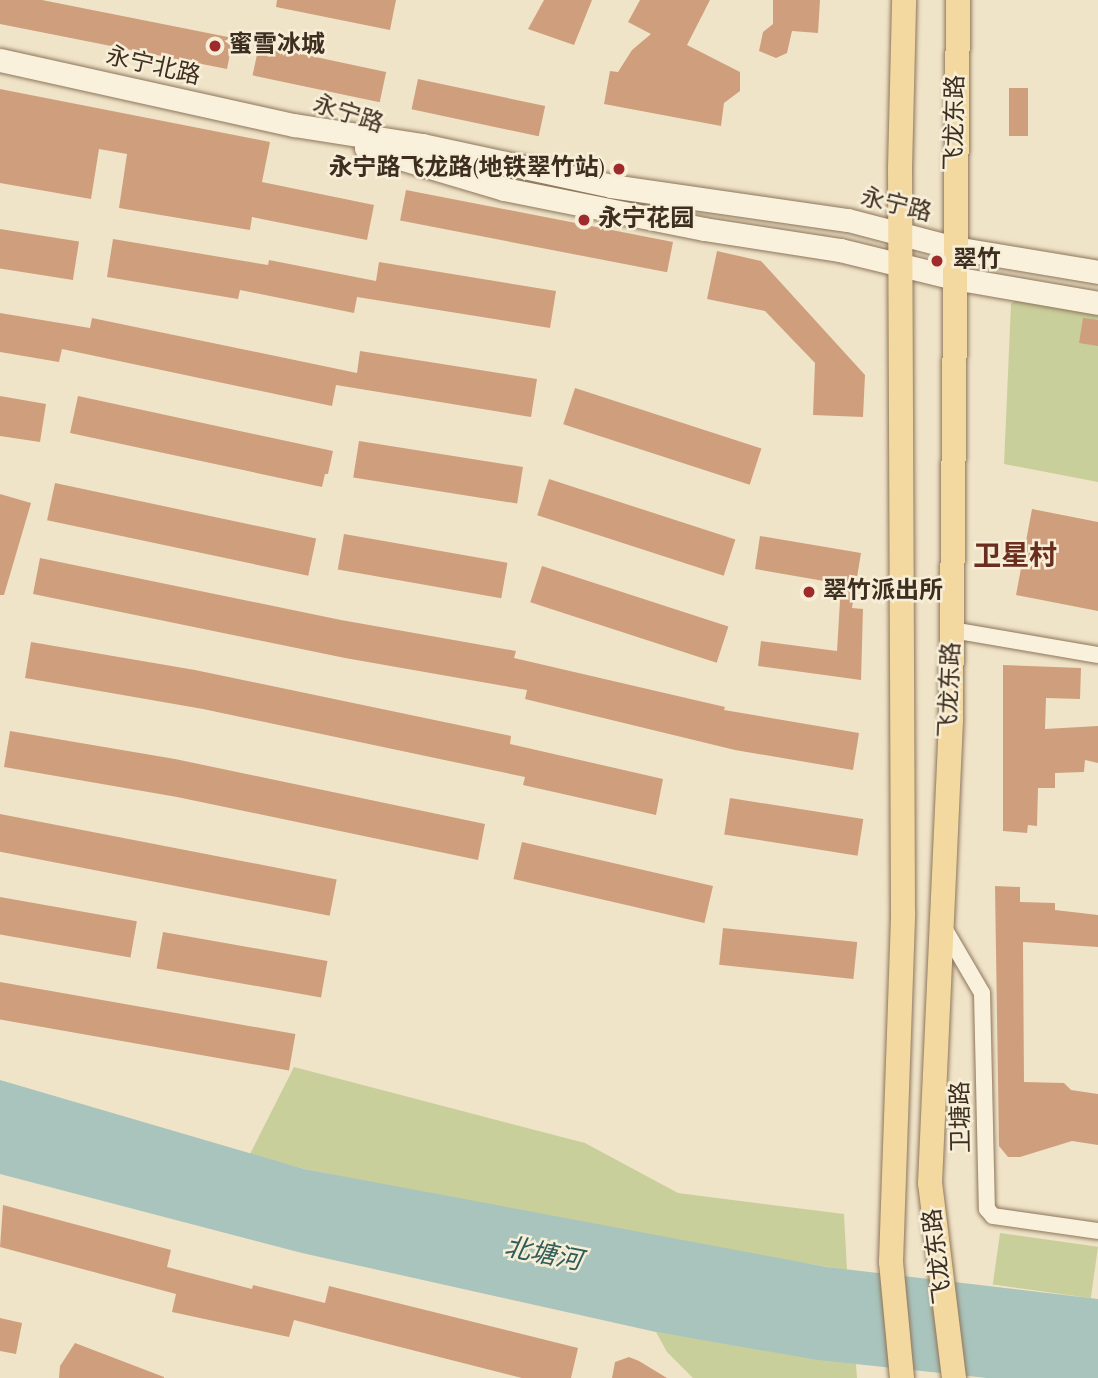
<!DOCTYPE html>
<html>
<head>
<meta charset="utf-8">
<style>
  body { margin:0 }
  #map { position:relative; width:1098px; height:1378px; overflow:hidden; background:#f0e4c8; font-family:Spectral,"Noto Sans SC",serif }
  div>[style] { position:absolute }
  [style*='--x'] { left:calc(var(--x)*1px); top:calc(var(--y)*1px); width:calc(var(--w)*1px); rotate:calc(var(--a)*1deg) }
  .green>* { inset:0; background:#c9cf9b; transform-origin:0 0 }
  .water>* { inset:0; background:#a9c4bc }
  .building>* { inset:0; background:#cf9f7d; transform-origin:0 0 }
  .roads { filter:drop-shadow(0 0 2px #8d765c) drop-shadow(0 0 2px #8d765c) }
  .street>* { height:16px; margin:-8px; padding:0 8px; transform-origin:8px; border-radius:8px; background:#faf1dc }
  .secondary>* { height:23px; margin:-11.5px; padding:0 11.5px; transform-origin:11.5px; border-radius:11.5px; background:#faf1dc }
  .primary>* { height:24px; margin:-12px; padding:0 12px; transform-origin:12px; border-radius:12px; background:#f3d9a0 }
  .dots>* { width:19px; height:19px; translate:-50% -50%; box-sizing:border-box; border:4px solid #f7eed8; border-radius:50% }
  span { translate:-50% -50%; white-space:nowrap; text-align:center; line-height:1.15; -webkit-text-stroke:5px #f7eed8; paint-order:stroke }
  .poi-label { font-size:24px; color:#3d2e20; font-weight:700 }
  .left { translate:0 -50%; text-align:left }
  .right { translate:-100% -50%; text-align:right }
  .street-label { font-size:24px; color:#3d2e20 }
  .water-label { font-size:26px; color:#2f5d5a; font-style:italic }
  .quarter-label { font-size:28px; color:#6b2e1e; font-weight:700 }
</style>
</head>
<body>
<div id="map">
  <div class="green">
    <i style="clip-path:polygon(1021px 295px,1098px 312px,1098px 482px,1004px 464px,1011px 304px)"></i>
    <i style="clip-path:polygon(294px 1067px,585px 1143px,678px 1193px,844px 1214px,847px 1270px,660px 1239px,304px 1169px,250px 1154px)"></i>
    <i style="left:1000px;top:1233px;width:99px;height:52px;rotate:8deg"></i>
    <i style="clip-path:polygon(656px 1332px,856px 1364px,857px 1378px,693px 1378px,667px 1352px)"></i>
  </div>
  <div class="water">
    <i style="clip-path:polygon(0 1080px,304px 1169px,827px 1267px,1098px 1299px,1098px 1378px,987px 1378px,818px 1360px,656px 1332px,302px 1253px,0 1174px)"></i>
  </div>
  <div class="building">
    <i style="clip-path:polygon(0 0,42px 0,233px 38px,227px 69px,0 24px)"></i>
    <i style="clip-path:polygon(277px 0,396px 0,390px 30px,276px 7px)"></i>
    <i style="clip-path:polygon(544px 0,592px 0,574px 45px,528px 29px)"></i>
    <i style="clip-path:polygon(640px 0,710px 0,687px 45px,740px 72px,740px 91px,724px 103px,721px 126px,604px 104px,610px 71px,618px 72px,632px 50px,651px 34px,628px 22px)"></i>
    <i style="clip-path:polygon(773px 0,820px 0,818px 33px,792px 31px,787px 53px,776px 58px,759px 51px,763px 32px,773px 24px)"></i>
    <i style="left:259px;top:45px;width:130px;height:31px;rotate:12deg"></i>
    <i style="left:418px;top:79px;width:130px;height:31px;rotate:12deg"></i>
    <i style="left:1009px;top:88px;width:19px;height:48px"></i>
    <i style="clip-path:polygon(0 89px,270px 142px,262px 182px,374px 205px,367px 240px,252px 217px,250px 230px,119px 208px,127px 154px,99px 149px,91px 199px,0 183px)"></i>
    <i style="left:406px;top:190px;width:272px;height:31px;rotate:11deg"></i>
    <i style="left:0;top:229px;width:80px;height:39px;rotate:9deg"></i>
    <i style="clip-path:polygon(113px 239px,268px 265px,269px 260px,376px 281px,379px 262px,556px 291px,550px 328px,357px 297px,354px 313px,240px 290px,238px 299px,107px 277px)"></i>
    <i style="clip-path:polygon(717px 251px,761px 261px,865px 375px,863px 417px,813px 415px,815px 363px,765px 311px,707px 299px)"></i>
    <i style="clip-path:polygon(0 313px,90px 328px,92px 318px,357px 373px,360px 351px,537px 379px,531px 417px,336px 385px,332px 406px,62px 349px,59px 362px,0 352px)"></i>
    <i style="clip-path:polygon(1083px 318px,1098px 320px,1098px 346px,1079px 343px)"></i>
    <i style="left:575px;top:388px;width:196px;height:38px;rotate:18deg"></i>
    <i style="clip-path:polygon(0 396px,46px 404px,40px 442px,0 436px)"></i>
    <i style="clip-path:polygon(78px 396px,333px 451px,328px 474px,325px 474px,322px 487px,70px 433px)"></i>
    <i style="left:359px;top:441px;width:166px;height:37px;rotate:9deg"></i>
    <i style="left:549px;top:479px;width:196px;height:38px;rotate:18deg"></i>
    <i style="left:55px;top:483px;width:267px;height:38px;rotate:12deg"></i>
    <i style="clip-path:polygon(0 494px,31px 503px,4px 595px,0 595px)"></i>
    <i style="clip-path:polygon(1032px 509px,1098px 522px,1098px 611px,1016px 595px)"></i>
    <i style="left:344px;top:534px;width:166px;height:36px;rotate:10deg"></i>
    <i style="clip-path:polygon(760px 536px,861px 553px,852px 608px,863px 609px,861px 680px,758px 666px,761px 641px,837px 651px,841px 584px,755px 569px)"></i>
    <i style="clip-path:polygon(40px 558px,341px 620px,516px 651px,514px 658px,725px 707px,724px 710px,859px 733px,853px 770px,735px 750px,525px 699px,527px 690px,345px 658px,33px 594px)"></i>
    <i style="left:542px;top:566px;width:196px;height:38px;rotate:18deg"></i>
    <i style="clip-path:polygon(31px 642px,195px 670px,511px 736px,510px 744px,663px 779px,656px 815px,523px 785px,525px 777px,203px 709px,25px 678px)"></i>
    <i style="clip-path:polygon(1003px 665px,1081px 668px,1080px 699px,1046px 698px,1045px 729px,1098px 726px,1098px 763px,1085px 760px,1084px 772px,1055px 773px,1055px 788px,1038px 788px,1037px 826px,1028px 825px,1027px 833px,1003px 831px)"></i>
    <i style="clip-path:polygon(10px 731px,175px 759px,485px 824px,478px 860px,177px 797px,4px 767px)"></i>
    <i style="left:730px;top:798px;width:135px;height:37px;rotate:9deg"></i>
    <i style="left:0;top:814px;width:343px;height:37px;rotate:11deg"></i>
    <i style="left:522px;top:842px;width:196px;height:38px;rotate:13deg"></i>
    <i style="clip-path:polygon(995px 886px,1020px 887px,1020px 902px,1055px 903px,1055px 910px,1098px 915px,1098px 947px,1023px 942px,1024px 1082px,1064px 1083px,1071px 1090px,1098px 1094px,1098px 1145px,1072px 1141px,1020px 1157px,1008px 1157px,999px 1146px)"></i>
    <i style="left:0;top:897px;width:139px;height:37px;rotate:10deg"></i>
    <i style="left:723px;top:928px;width:135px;height:37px;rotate:6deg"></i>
    <i style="left:163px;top:932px;width:167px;height:37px;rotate:10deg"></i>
    <i style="left:0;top:982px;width:300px;height:37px;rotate:10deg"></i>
    <i style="clip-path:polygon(3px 1205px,171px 1250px,167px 1267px,252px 1289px,253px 1285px,325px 1303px,329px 1286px,578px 1348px,571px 1378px,522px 1378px,294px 1320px,289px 1337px,172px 1312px,176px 1294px,0 1247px)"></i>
    <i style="clip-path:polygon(0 1318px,22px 1323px,16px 1354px,0 1351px)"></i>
    <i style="clip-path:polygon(75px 1343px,164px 1377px,164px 1378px,59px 1378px,60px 1366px)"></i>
    <i style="clip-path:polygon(629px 1357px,639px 1361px,667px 1378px,612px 1378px,615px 1362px)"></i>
  </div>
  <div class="roads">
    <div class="street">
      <i style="--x:952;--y:630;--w:148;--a:9.7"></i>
      <i style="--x:944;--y:928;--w:75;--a:59.7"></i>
      <i style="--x:982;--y:993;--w:216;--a:88.7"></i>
      <i style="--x:987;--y:1209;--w:9;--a:49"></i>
      <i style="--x:993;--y:1216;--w:106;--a:8.1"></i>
    </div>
    <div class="secondary">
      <i style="--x:0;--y:60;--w:301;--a:12.5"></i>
      <i style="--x:294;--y:125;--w:130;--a:8.9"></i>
      <i style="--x:422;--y:145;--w:193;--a:12.2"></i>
      <i style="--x:611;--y:186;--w:239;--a:8.2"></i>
      <i style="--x:848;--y:220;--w:111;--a:14.7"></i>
      <i style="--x:955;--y:248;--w:145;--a:9.5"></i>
      <i style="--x:366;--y:148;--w:144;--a:16.5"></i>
      <i style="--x:504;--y:189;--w:204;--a:11.3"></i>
      <i style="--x:704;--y:229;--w:138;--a:8.8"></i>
      <i style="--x:840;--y:250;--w:117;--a:13.8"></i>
      <i style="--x:954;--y:278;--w:146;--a:9.8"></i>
    </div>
    <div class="primary">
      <i style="--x:902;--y:1378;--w:117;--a:-95.4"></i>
      <i style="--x:891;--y:1262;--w:349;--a:-88"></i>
      <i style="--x:903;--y:913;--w:744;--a:-90.23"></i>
      <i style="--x:900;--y:169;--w:169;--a:-88.6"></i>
      <i style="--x:954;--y:1378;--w:196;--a:-97"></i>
      <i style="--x:930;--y:1183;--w:465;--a:-87.4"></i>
      <i style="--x:951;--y:718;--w:718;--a:-89.44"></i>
    </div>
  </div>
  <div class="dots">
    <i style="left:215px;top:46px;background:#9e2a2b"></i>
    <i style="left:619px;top:169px;background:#9e2a2b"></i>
    <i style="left:584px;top:220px;background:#9e2a2b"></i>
    <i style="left:937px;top:261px;background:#9e2a2b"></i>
    <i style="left:809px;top:592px;background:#9e2a2b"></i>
  </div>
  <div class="poi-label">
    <span class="left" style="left:229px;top:46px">蜜雪冰城</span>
    <span class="right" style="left:605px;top:169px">永宁路飞龙路(地铁翠竹站)</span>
    <span class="left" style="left:598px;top:220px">永宁花园</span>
    <span class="left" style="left:953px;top:261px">翠竹</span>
    <span class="left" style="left:823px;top:592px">翠竹派出所</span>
  </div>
  <div class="street-label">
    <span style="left:153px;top:67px;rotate:13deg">永宁北路</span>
    <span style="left:348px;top:115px;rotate:18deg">永宁路</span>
    <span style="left:956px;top:123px;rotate:-89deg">飞龙东路</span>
    <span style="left:896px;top:206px;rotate:14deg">永宁路</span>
    <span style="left:951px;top:690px;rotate:-88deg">飞龙东路</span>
    <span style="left:962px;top:1117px;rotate:-91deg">卫塘路</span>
    <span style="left:939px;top:1256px;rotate:-97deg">飞龙东路</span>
  </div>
  <div class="water-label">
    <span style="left:543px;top:1255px;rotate:11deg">北塘河</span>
  </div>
  <div class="quarter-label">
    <span style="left:1015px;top:557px">卫星村</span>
  </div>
</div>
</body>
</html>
